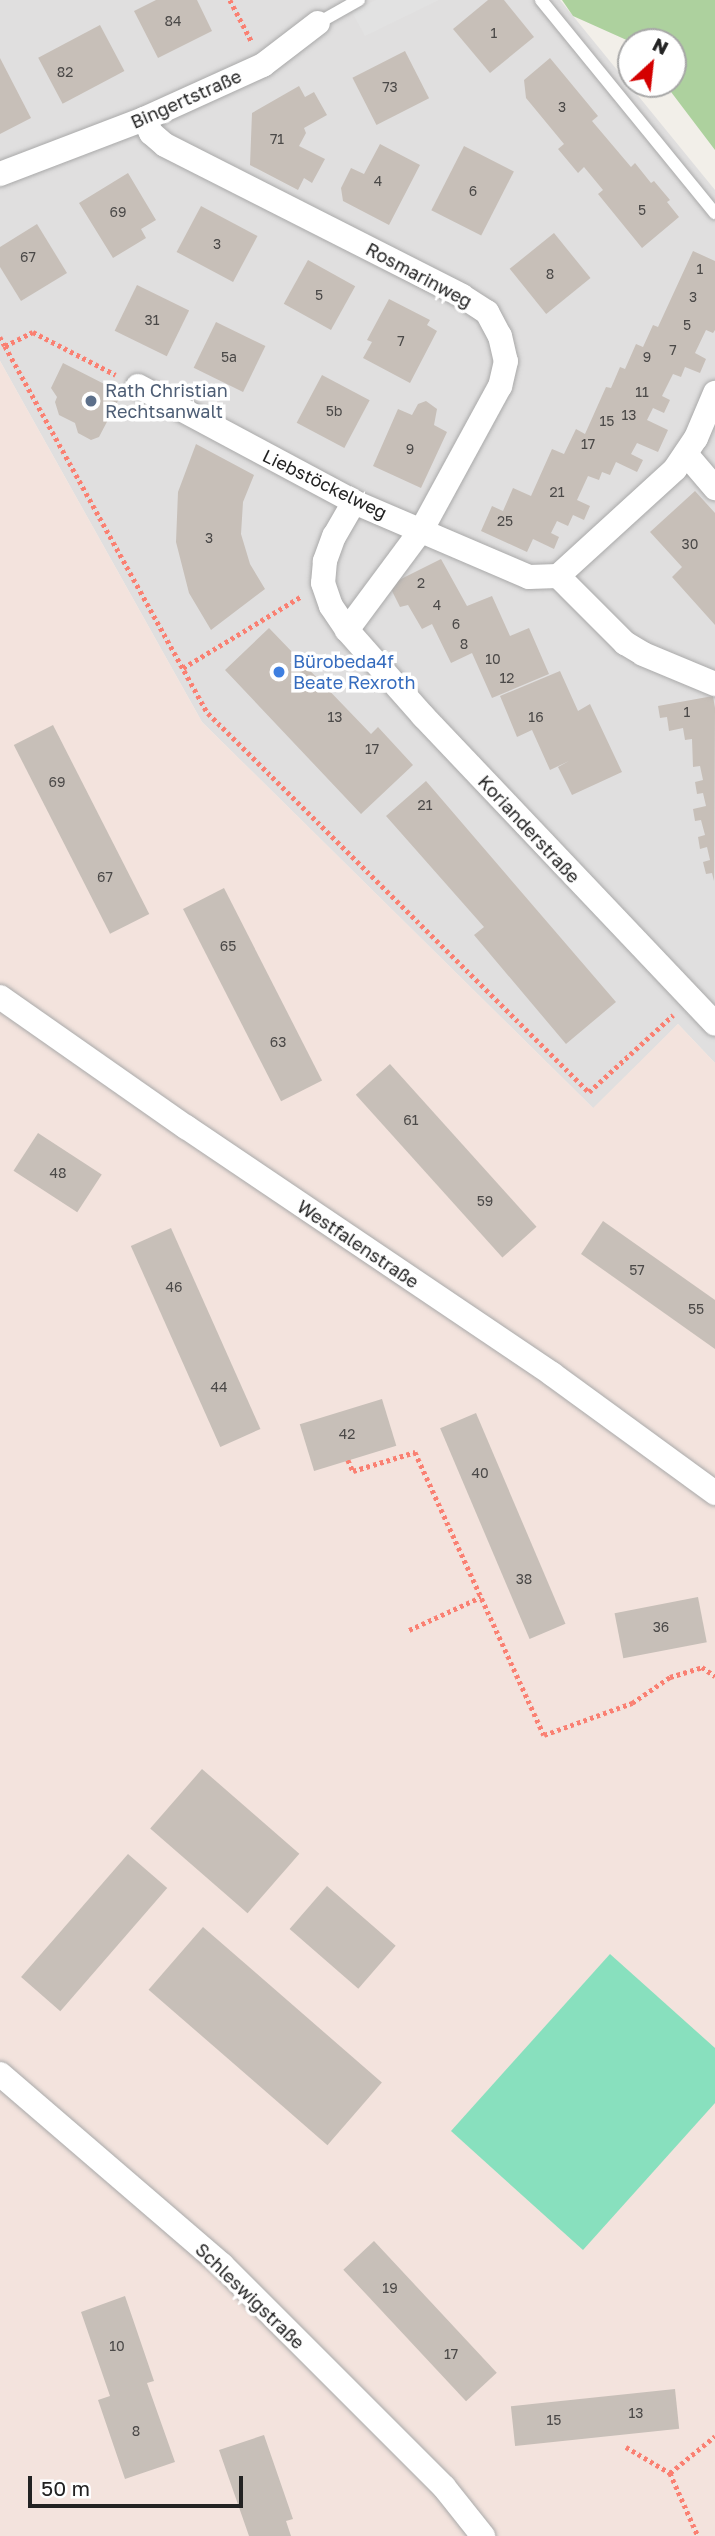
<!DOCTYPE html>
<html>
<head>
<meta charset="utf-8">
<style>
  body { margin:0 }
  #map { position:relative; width:715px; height:2536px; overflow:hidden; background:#f2efe9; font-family:"Golos Text",sans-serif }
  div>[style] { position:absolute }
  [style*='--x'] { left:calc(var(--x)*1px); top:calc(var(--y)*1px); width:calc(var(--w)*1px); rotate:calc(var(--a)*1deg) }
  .residential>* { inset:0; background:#e0dfdf }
  .military>* { inset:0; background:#f3e3dd }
  .forest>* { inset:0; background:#add19e }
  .pitch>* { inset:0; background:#88e0be }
  .parking>* { inset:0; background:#e2e2e2 }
  .building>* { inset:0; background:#c7bfb8; transform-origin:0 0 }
  .path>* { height:4.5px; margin-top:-2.25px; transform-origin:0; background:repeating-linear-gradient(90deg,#fa8072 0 3.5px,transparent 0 7px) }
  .roads { filter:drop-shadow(0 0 2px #a9a9a9) drop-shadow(0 0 2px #a9a9a9) }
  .lane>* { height:12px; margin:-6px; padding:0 6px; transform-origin:6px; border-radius:6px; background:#fff }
  .street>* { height:24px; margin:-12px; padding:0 12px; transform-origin:12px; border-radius:12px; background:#fff }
  .dots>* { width:19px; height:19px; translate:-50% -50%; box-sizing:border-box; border:4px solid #fff; border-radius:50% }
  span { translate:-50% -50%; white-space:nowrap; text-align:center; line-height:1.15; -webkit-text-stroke:7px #fff; paint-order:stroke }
  .number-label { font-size:14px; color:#4b4948 }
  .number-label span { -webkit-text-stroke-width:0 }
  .street-label { font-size:18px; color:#222 }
  .service-label { font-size:18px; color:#4e5e75 }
  .left { translate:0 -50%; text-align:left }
  .shop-label { font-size:18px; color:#366cbe }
  .north { position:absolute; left:617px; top:28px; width:70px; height:70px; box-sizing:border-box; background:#fff; border:2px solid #a7a7a7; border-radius:50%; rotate:27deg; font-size:19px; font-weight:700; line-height:28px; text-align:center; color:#222 }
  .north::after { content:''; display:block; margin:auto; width:24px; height:32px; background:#d40000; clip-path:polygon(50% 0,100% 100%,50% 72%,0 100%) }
  .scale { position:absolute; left:28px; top:2476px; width:215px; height:32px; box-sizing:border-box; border:4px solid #222; border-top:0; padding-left:9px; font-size:21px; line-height:24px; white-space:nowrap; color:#222; -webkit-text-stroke:5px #fff; paint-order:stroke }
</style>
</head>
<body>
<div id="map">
  <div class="residential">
    <i style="clip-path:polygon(0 0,560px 0,715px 190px,715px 1063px,678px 1024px,594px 1109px,202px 722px,0 361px)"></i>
  </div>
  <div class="military">
    <i style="clip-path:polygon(0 361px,202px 722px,593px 1108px,678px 1024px,715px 1063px,715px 2536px,0 2536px)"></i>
  </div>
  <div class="forest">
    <i style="clip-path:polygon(562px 0,715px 0,715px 150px,665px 84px,673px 84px,673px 42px,631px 42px,573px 16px)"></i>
  </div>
  <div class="pitch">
    <i style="clip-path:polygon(610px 1954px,715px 2048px,715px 2103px,583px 2250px,451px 2131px)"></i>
  </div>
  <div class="parking">
    <i style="clip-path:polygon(376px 0,439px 0,365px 36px,352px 12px)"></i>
  </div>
  <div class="building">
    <i style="clip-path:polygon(156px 0,197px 0,212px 31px,158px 58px,134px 11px)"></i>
    <i style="clip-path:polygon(488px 0,504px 0,534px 37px,490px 73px,453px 29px)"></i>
    <i style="left:100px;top:25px;width:52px;height:70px;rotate:62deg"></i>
    <i style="left:405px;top:51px;width:53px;height:59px;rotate:63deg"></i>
    <i style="clip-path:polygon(0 58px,31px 118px,0 134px)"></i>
    <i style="clip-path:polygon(550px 58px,598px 116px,592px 121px,631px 167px,635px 163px,651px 183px,654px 181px,670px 200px,667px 202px,679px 217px,642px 248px,598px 194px,603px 190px,584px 167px,578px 173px,558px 149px,564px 144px,526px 98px,524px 80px)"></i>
    <i style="clip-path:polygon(299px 86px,305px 97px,314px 92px,327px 115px,304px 128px,306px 133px,299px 146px,325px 159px,312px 183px,304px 178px,298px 190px,250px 165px,252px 113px)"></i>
    <i style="clip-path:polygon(380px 144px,420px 165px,389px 225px,343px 201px,341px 188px,351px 168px,364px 174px)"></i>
    <i style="left:464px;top:146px;width:56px;height:72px;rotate:27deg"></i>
    <i style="clip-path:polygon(128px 173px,156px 220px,141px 229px,146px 238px,113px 258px,79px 203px)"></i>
    <i style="left:201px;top:206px;width:64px;height:52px;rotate:28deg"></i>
    <i style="clip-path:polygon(37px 224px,67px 273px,21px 301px,0 267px,0 247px)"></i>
    <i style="left:554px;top:233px;width:58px;height:57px;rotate:51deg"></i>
    <i style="clip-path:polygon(693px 251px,715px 261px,715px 330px,713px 333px,706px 330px,695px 353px,706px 359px,700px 373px,685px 367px,681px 377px,673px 374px,662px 396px,670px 400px,664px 413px,653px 408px,647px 420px,668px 430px,658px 452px,637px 443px,631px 454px,643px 460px,637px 472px,616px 462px,610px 475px,602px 472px,599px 480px,588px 476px,577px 500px,590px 506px,584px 520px,573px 515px,568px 526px,557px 521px,551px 533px,559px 537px,554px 549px,533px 539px,527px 552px,481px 531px,492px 506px,503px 511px,513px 488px,531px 496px,552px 449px,564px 454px,576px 429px,585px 434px,606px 387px,611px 388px,620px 367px,625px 369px,636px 344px,643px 347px,653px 325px,658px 327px)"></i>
    <i style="left:308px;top:260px;width:54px;height:50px;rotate:29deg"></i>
    <i style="left:137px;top:285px;width:58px;height:51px;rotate:26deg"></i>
    <i style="clip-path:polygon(389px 299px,430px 320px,427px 325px,437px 331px,410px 383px,363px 358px,372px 342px,367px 340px)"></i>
    <i style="left:216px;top:322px;width:55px;height:51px;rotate:26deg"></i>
    <i style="clip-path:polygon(63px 363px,122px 393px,99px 437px,91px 440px,78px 433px,75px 423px,59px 415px,55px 402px,57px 397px,51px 388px)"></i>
    <i style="left:322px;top:375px;width:54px;height:54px;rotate:28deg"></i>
    <i style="clip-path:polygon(426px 401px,437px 409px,434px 425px,447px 432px,421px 488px,373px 466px,398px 409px,412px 415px,418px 404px)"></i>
    <i style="clip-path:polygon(196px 444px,254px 475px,243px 502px,241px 534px,250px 564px,265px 589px,211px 630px,189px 593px,176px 542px,178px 492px)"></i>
    <i style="clip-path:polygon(695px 491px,715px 513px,715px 625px,672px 577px,682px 567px,650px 532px)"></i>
    <i style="clip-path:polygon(441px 559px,467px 606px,492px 596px,510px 636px,529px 628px,549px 674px,492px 698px,472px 653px,451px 663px,432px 624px,422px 629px,408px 605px,400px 607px,389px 585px)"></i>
    <i style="clip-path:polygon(269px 628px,371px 734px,378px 727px,413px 765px,361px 814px,225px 670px)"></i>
    <i style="clip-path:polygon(560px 671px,578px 711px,590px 704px,622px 772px,572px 795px,558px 767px,569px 761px,550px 770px,532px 730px,517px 737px,500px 696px)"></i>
    <i style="clip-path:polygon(713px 696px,715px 708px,714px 881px,712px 873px,706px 874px,703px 862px,710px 860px,707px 847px,700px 849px,698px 837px,705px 835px,701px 820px,695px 821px,693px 809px,706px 806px,703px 793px,697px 794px,695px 782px,703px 780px,700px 766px,693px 767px,692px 739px,685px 740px,683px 728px,669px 731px,667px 717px,660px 718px,658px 706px)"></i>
    <i style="left:53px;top:725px;width:212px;height:44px;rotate:63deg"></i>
    <i style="clip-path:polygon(426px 781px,616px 1002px,566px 1044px,474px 935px,484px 927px,386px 816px)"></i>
    <i style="left:224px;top:888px;width:216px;height:46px;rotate:63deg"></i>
    <i style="left:390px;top:1064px;width:219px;height:46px;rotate:48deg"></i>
    <i style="left:38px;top:1133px;width:76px;height:45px;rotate:33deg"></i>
    <i style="clip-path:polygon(603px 1221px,715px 1300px,715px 1349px,581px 1254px)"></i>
    <i style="left:171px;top:1228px;width:220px;height:44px;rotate:66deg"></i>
    <i style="left:382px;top:1399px;width:49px;height:86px;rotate:73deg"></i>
    <i style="left:476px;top:1413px;width:229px;height:39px;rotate:67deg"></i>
    <i style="left:698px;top:1597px;width:46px;height:85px;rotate:79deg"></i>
    <i style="left:202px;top:1769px;width:129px;height:79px;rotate:41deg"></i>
    <i style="left:128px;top:1854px;width:52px;height:163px;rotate:41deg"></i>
    <i style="left:327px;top:1886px;width:91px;height:57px;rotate:41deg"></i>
    <i style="left:203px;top:1927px;width:237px;height:83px;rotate:41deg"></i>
    <i style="left:374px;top:2241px;width:180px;height:42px;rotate:47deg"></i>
    <i style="clip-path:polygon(125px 2296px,154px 2381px,147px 2383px,175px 2462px,125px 2479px,98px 2400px,110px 2396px,81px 2312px)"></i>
    <i style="left:675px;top:2389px;width:40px;height:165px;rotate:84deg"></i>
    <i style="clip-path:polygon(264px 2435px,293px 2519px,286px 2521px,291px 2536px,249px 2536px,219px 2450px)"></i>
  </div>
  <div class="path">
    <i style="--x:230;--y:0;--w:47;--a:62.4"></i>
    <i style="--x:0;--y:337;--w:10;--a:61"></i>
    <i style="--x:5;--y:346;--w:31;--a:-27"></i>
    <i style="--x:33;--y:332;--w:93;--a:27.4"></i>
    <i style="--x:5;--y:346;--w:419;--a:61.1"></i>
    <i style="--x:208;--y:713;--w:537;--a:44.85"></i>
    <i style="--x:589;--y:1092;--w:114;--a:-42.5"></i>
    <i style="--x:183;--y:668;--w:139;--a:-31.2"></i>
    <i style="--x:348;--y:1460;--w:12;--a:66"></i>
    <i style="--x:353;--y:1471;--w:65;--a:-17"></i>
    <i style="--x:415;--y:1452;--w:311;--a:65.5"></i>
    <i style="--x:544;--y:1735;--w:94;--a:-20"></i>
    <i style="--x:632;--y:1703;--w:46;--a:-34.4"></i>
    <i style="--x:670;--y:1677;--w:34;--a:-17"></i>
    <i style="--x:702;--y:1667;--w:16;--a:35"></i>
    <i style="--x:409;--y:1630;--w:79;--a:-24.6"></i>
    <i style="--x:626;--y:2447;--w:51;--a:30.6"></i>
    <i style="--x:670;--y:2473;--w:58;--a:-39.4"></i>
    <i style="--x:670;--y:2473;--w:69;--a:66"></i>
  </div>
  <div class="roads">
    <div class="lane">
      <i style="--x:541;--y:0;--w:275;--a:50.8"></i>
      <i style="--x:318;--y:23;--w:47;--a:-29.3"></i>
    </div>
    <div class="street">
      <i style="--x:144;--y:119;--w:16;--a:63"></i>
      <i style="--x:151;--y:133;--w:18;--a:41"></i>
      <i style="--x:165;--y:145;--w:333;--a:26.9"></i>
      <i style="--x:462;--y:296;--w:30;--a:33"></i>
      <i style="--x:487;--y:312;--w:27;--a:62"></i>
      <i style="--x:500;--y:336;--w:26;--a:77"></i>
      <i style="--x:506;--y:361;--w:26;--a:103"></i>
      <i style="--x:500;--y:386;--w:163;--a:118.6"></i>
      <i style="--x:422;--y:529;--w:126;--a:126.6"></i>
      <i style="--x:0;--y:174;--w:154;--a:-20.9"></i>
      <i style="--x:144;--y:119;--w:131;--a:-24.4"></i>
      <i style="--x:263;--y:65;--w:69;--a:-37.4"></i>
      <i style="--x:138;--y:386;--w:245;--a:28.2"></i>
      <i style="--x:354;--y:502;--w:190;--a:23.2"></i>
      <i style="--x:529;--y:577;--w:29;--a:-2"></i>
      <i style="--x:558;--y:576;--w:159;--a:-42.4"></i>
      <i style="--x:675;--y:469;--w:37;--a:-56"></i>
      <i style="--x:696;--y:438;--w:49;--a:-67.1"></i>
      <i style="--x:686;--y:454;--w:45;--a:49.5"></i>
      <i style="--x:354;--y:502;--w:39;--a:120"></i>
      <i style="--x:334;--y:536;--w:27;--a:110"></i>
      <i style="--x:325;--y:561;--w:22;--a:95"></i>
      <i style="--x:323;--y:583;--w:24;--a:71"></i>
      <i style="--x:331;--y:606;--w:29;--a:56"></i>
      <i style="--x:347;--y:630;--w:115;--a:48.5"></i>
      <i style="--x:423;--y:716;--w:424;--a:46.5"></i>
      <i style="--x:558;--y:576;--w:95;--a:45"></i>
      <i style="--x:625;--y:643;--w:21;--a:31"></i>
      <i style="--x:643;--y:654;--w:78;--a:22.6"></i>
      <i style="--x:0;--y:997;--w:227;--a:35"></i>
      <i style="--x:186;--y:1127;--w:442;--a:34"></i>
      <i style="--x:552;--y:1374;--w:202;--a:36.1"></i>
      <i style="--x:0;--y:2074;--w:293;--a:40.7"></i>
      <i style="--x:222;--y:2265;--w:314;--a:45"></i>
      <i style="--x:444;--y:2487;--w:63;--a:51.5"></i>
    </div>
  </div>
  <div class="dots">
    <i style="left:91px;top:401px;background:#5c6f8a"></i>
    <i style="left:279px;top:672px;background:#3f7fe0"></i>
  </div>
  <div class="number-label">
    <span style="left:173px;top:21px">84</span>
    <span style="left:494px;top:33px">1</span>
    <span style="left:65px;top:72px">82</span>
    <span style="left:390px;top:87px">73</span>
    <span style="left:562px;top:107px">3</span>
    <span style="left:277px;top:139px">71</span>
    <span style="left:378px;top:181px">4</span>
    <span style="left:473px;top:191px">6</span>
    <span style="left:642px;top:210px">5</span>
    <span style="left:118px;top:212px">69</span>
    <span style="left:217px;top:244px">3</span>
    <span style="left:28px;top:257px">67</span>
    <span style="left:700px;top:269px">1</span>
    <span style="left:550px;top:274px">8</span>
    <span style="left:319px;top:295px">5</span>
    <span style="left:693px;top:297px">3</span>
    <span style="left:152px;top:320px">31</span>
    <span style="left:687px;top:325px">5</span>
    <span style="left:401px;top:341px">7</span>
    <span style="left:673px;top:350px">7</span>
    <span style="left:229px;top:357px">5a</span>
    <span style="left:647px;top:357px">9</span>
    <span style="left:642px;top:392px">11</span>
    <span style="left:334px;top:411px">5b</span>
    <span style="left:629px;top:415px">13</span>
    <span style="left:607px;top:421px">15</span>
    <span style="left:588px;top:444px">17</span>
    <span style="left:410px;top:449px">9</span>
    <span style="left:557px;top:492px">21</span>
    <span style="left:505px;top:521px">25</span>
    <span style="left:209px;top:538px">3</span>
    <span style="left:690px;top:544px">30</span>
    <span style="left:421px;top:583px">2</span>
    <span style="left:437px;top:605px">4</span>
    <span style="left:456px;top:624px">6</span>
    <span style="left:464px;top:644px">8</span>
    <span style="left:493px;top:659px">10</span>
    <span style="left:507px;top:678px">12</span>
    <span style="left:687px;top:712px">1</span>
    <span style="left:335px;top:717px">13</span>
    <span style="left:536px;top:717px">16</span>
    <span style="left:372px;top:749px">17</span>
    <span style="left:57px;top:782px">69</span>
    <span style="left:425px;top:805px">21</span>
    <span style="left:105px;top:877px">67</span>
    <span style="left:228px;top:946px">65</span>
    <span style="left:278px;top:1042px">63</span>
    <span style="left:411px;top:1120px">61</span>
    <span style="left:58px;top:1173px">48</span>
    <span style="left:485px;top:1201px">59</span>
    <span style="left:637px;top:1270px">57</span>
    <span style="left:174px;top:1287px">46</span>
    <span style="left:696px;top:1309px">55</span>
    <span style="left:219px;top:1387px">44</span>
    <span style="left:347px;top:1434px">42</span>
    <span style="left:480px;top:1473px">40</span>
    <span style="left:524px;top:1579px">38</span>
    <span style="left:661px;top:1627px">36</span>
    <span style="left:390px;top:2288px">19</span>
    <span style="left:117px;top:2346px">10</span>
    <span style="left:451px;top:2354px">17</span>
    <span style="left:636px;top:2413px">13</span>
    <span style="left:554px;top:2420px">15</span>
    <span style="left:136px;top:2431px">8</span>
  </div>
  <div class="street-label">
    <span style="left:186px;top:99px;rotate:-24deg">Bingertstraße</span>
    <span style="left:419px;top:275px;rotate:28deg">Rosmarinweg</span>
    <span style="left:325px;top:484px;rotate:26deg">Liebstöckelweg</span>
    <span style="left:529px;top:829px;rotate:47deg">Korianderstraße</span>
    <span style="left:358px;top:1244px;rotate:34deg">Westfalenstraße</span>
    <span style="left:250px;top:2296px;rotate:44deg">Schleswigstraße</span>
  </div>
  <div class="service-label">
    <span class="left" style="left:105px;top:401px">Rath Christian<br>Rechtsanwalt</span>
  </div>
  <div class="shop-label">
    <span class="left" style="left:293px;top:672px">Bürobeda4f<br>Beate Rexroth</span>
  </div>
  <div class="north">N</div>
  <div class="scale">50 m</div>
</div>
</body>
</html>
